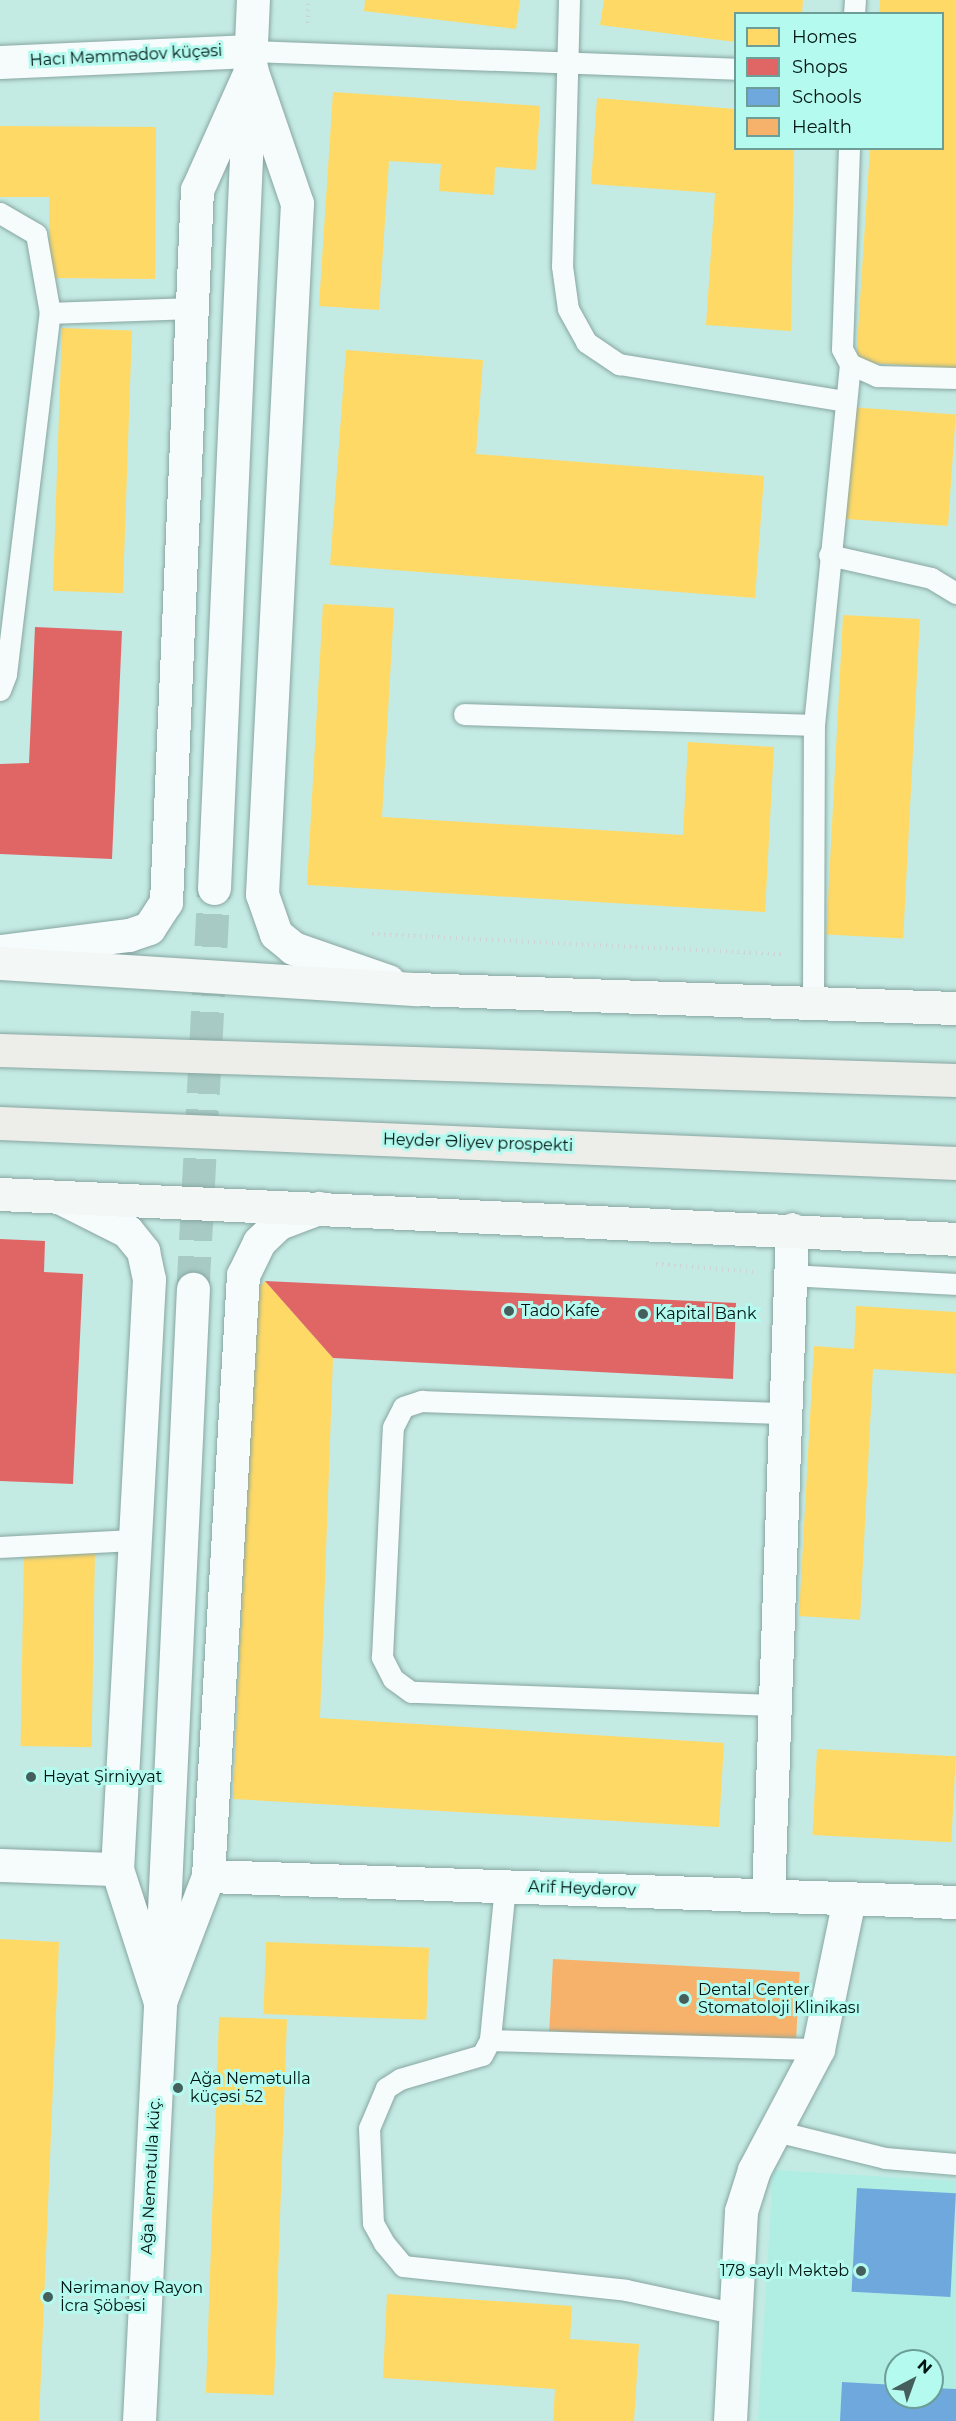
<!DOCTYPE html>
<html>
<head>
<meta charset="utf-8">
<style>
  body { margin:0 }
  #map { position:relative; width:956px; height:2421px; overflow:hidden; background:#c4eae4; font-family:Montserrat,sans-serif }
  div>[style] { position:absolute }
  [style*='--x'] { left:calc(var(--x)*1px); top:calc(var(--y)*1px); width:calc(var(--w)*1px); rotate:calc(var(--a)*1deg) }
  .built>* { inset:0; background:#b0eee4 }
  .homes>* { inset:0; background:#ffd966; transform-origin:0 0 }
  .shops>* { inset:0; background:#e06666 }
  .schools>* { inset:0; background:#6fa8dc; transform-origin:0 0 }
  .health>* { inset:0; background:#f6b26b; transform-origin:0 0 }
  .tertiary-tunnel>* { height:33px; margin-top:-16.5px; transform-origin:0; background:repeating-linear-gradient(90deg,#a7cac4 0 33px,transparent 0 49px) }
  .path>* { height:4px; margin-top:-2px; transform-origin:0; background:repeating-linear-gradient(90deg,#cbd6d4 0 1.5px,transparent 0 6px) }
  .roads { filter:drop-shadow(0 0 2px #88a6a1) drop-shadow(0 0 2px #88a6a1) }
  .service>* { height:21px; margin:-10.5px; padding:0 10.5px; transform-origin:10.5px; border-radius:10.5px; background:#f6fcfb }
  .minor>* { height:33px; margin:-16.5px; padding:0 16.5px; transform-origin:16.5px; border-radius:16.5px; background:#f6fcfb }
  .tertiary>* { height:33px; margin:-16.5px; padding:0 16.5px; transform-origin:16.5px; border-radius:16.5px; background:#f6fcfb }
  .secondary>* { height:33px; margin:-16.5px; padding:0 16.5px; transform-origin:16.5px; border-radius:16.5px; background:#f3f7f5 }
  .trunk>* { height:33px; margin:-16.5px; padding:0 16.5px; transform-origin:16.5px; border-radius:16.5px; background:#edeeea }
  .dots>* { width:16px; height:16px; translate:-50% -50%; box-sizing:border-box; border:3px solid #b4faef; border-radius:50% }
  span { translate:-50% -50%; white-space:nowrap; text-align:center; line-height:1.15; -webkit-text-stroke:6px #b4faef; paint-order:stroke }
  .street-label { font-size:16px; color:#001512 }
  .poi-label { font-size:16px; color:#001512 }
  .left { translate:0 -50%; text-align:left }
  .right { translate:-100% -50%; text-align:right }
  .legend { position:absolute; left:734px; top:12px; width:210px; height:138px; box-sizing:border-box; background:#b4faef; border:2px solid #6c9e97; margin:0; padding:8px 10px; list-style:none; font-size:18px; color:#001512 }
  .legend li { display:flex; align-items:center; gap:12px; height:30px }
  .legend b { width:30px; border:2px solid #6c9e97 }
  .north { position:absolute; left:884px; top:2349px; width:60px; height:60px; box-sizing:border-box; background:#b4faef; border:2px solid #6c9e97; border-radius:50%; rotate:41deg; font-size:16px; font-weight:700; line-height:24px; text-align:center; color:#001512 }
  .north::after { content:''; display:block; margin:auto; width:21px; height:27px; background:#45605c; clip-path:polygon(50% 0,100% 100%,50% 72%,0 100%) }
</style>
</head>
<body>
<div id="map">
  <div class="built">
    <i style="clip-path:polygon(evenodd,773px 2170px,956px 2181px,956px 2421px,758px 2421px,773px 2170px,896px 2361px,932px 2361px,932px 2397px,896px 2397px,896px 2361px)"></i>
  </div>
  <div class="homes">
    <i style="clip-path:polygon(365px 0,520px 0,516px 29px,364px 11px)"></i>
    <i style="clip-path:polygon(604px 0,803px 0,802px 14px,736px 14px,736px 42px,600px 25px)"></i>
    <i style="clip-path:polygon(880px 0,956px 0,956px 369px,856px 362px,870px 148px,942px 148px,942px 14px,879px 14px)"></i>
    <i style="clip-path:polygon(333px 92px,540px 106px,536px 170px,495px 167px,494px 195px,439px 191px,441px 164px,389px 161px,379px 310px,319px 306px)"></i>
    <i style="clip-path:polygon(597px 98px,736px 109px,736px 148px,794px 148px,791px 331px,706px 325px,715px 193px,591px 184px)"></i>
    <i style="clip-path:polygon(0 126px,156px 127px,155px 279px,49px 278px,49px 197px,0 197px)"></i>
    <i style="left:62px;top:328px;width:70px;height:263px;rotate:2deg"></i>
    <i style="clip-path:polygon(346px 350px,483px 360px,476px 454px,764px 476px,755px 598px,330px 565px)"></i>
    <i style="left:850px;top:407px;width:106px;height:112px;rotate:4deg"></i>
    <i style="clip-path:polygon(323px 604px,394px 608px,382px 817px,683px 835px,688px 742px,774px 747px,765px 912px,307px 885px)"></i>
    <i style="left:843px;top:615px;width:77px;height:320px;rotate:3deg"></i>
    <i style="clip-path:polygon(265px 1281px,333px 1358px,320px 1718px,724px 1743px,719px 1827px,233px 1799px,256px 1291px)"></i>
    <i style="clip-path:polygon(856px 1306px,956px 1312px,956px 1374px,873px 1369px,860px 1620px,799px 1616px,814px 1346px,854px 1349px)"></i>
    <i style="left:24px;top:1549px;width:71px;height:197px;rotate:1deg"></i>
    <i style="left:817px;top:1749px;width:139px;height:86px;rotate:3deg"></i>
    <i style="clip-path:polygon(0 1939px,59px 1942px,39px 2421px,0 2421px)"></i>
    <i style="left:266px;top:1942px;width:163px;height:72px;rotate:2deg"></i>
    <i style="left:219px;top:2017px;width:68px;height:376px;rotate:2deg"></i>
    <i style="clip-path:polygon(387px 2294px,572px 2306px,570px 2339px,639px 2344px,634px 2421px,553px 2421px,555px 2389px,383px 2378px)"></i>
  </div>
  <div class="shops">
    <i style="clip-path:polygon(35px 627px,122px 631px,112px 859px,0 854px,0 764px,29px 763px)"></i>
    <i style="clip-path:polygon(0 1239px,45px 1241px,44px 1272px,83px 1274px,73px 1484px,0 1481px)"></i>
    <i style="clip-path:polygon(265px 1281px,736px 1303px,733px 1379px,333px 1358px)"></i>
  </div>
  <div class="schools">
    <i style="left:857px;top:2188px;width:99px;height:104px;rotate:3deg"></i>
    <i style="clip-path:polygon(842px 2382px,896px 2385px,896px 2397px,932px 2397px,932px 2388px,956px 2389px,956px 2421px,840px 2421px)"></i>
  </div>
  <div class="health">
    <i style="left:553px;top:1959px;width:247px;height:72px;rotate:3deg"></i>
  </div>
  <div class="tertiary-tunnel">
    <i style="--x:193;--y:1289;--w:402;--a:-87"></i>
  </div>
  <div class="path">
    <i style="--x:308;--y:23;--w:23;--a:-88"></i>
    <i style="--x:372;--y:934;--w:412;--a:2.8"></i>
    <i style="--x:656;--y:1264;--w:100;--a:4.6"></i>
  </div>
  <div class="roads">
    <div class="service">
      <i style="--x:569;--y:0;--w:266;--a:91.5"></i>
      <i style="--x:562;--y:266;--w:43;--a:82.1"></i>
      <i style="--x:568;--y:309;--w:38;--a:61"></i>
      <i style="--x:586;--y:342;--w:40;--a:34"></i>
      <i style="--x:619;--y:364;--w:229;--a:9.3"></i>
      <i style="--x:854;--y:14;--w:14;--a:-86"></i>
      <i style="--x:251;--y:51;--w:485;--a:2.1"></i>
      <i style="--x:849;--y:148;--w:201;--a:92"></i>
      <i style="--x:842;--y:349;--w:17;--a:62"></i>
      <i style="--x:850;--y:364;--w:30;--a:24"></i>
      <i style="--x:877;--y:376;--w:79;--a:1.5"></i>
      <i style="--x:0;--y:213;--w:42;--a:30.3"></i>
      <i style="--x:36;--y:234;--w:80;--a:80"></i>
      <i style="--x:829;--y:555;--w:105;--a:12.7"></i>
      <i style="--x:931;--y:578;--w:29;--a:31"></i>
      <i style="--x:0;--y:690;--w:17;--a:-69"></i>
      <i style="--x:6;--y:674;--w:364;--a:-83.1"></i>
      <i style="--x:50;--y:313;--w:141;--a:-2"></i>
      <i style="--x:464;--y:714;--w:350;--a:1.8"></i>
      <i style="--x:813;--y:999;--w:274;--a:-89.8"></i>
      <i style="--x:814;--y:725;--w:363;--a:-84.3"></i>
      <i style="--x:790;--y:1275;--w:166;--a:3.1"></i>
      <i style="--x:0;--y:1547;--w:132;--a:-3"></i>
      <i style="--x:774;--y:1705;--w:363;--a:-177.9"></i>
      <i style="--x:411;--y:1692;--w:22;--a:-144"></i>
      <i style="--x:393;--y:1679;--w:25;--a:-117"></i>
      <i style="--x:382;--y:1657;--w:230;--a:-87.3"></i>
      <i style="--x:393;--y:1427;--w:22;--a:-63"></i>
      <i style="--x:403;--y:1407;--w:20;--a:-18"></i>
      <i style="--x:422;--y:1401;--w:363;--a:1.9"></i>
      <i style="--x:505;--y:1886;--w:155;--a:95.6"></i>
      <i style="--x:490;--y:2040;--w:17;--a:118"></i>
      <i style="--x:482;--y:2055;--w:85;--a:163.7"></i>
      <i style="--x:400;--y:2079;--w:17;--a:147"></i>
      <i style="--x:386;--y:2088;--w:43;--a:113"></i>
      <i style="--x:369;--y:2128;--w:95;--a:87.6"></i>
      <i style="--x:373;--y:2223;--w:23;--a:61"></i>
      <i style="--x:384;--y:2243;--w:30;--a:50"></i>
      <i style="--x:403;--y:2266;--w:224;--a:6.1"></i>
      <i style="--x:626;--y:2290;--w:114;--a:12.2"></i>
      <i style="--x:490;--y:2040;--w:328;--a:1.6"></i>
      <i style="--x:776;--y:2131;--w:112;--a:13.9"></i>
      <i style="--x:885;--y:2158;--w:71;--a:4.8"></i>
    </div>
    <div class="minor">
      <i style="--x:0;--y:62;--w:251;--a:-2.5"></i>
      <i style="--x:0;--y:1865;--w:117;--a:2"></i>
      <i style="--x:208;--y:1876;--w:748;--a:1.99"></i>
      <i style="--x:768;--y:1895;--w:666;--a:-87.94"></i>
      <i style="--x:730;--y:2421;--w:210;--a:-87"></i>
      <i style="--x:741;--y:2211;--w:43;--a:-72.4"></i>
      <i style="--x:754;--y:2170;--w:137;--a:-62.1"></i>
      <i style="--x:818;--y:2049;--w:153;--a:-78.3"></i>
    </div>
    <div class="tertiary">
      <i style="--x:251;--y:69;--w:142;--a:71.1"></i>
      <i style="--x:297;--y:203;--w:692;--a:92.9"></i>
      <i style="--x:262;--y:894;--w:42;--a:70.7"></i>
      <i style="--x:276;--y:934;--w:22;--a:39"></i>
      <i style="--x:293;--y:948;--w:101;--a:19.2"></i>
      <i style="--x:214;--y:888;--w:889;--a:-87.49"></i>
      <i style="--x:0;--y:951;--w:130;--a:-7.1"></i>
      <i style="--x:129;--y:935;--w:21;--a:-19"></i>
      <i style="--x:149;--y:928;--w:31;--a:-57"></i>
      <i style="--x:166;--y:902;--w:713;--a:-87.51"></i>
      <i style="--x:197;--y:190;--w:133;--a:-65.9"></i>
      <i style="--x:61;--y:1198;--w:74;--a:26.6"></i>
      <i style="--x:127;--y:1231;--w:26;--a:51"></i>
      <i style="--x:143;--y:1251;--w:29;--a:78"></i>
      <i style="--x:149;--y:1279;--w:591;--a:93.1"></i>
      <i style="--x:117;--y:1869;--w:140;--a:72.1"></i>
      <i style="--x:161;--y:1974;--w:686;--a:-87.33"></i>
      <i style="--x:139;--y:2421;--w:420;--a:-87.1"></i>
      <i style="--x:160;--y:2002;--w:135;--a:-69.1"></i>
      <i style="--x:208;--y:1876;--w:602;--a:-86.67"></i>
      <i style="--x:243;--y:1275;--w:37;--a:-64"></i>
      <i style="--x:259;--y:1242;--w:28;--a:-44"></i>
      <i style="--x:279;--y:1223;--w:43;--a:-20.6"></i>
    </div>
    <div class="secondary">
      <i style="--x:0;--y:963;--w:417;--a:3.6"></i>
      <i style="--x:416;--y:989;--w:540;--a:2.02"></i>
      <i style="--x:0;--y:1194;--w:957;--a:2.69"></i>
    </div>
    <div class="trunk">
      <i style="--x:0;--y:1050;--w:956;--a:1.8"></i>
      <i style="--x:0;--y:1123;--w:957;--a:2.4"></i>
    </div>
  </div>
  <div class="dots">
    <i style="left:509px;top:1311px;background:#45605c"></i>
    <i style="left:643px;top:1314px;background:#45605c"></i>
    <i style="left:31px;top:1777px;background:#45605c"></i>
    <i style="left:684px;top:1999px;background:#45605c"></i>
    <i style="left:178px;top:2088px;background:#45605c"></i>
    <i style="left:861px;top:2271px;background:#45605c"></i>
    <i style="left:48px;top:2297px;background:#45605c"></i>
  </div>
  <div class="street-label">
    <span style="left:126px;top:56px;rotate:-3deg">Hacı Məmmədov küçəsi</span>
    <span style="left:478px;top:1143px;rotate:2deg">Heydər Əliyev prospekti</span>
    <span style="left:582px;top:1889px;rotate:2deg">Arif Heydərov</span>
    <span style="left:151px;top:2176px;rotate:-87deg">Ağa Nemətulla küç.</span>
  </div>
  <div class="poi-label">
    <span class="left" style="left:521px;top:1311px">Tado Kafe</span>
    <span class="left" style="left:655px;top:1314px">Kapital Bank</span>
    <span class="left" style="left:43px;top:1777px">Həyat Şirniyyat</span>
    <span class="left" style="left:698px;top:1999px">Dental Center<br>Stomatoloji Klinikası</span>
    <span class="left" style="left:190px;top:2088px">Ağa Nemətulla<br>küçəsi 52</span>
    <span class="right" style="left:849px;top:2271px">178 saylı Məktəb</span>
    <span class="left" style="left:60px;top:2297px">Nərimanov Rayon<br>İcra Şöbəsi</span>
  </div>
  <ul class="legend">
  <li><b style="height:16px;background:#ffd966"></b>Homes</li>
  <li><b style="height:16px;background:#e06666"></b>Shops</li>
  <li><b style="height:16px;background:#6fa8dc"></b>Schools</li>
  <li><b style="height:16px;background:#f6b26b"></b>Health</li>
  </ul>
  <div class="north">N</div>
</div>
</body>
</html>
